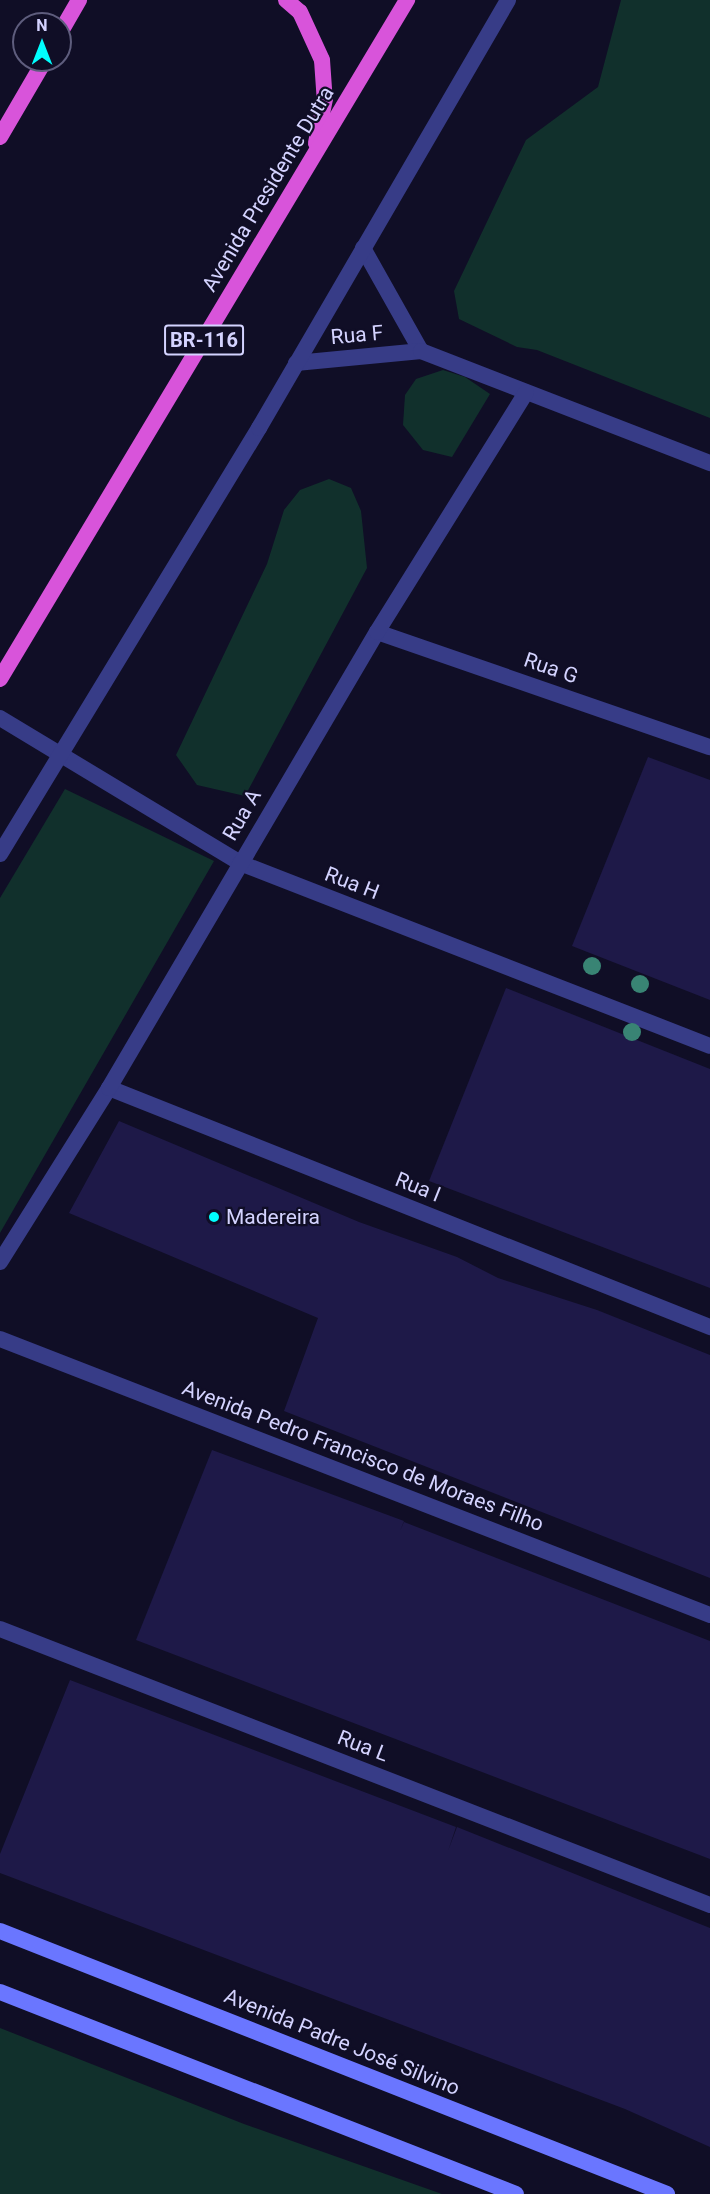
<!DOCTYPE html>
<html>
<head>
<meta charset="utf-8">
<style>
  body { margin:0 }
  #map { position:relative; width:710px; height:2194px; overflow:hidden; background:#100e26; font-family:Roboto,sans-serif }
  div>[style] { position:absolute }
  [style*='--x'] { left:calc(var(--x)*1px); top:calc(var(--y)*1px); width:calc(var(--w)*1px); rotate:calc(var(--a)*1deg) }
  .green>* { inset:0; background:#11302c }
  .building>* { inset:0; background:#1e1948 }
  .minor>* { height:16px; margin:-8px; padding:0 8px; transform-origin:8px; border-radius:8px; background:#373c87 }
  .secondary>* { height:16px; margin:-8px; padding:0 8px; transform-origin:8px; border-radius:8px; background:#6a76ff }
  .trunk>* { height:16px; margin:-8px; padding:0 8px; transform-origin:8px; border-radius:8px; background:#d854da }
  .trees>* { width:18px; height:18px; margin:-9px; border-radius:50%; background:#398474 }
  .dots>* { width:16px; height:16px; translate:-50% -50%; box-sizing:border-box; border:3px solid #100e26; border-radius:50% }
  span { translate:-50% -50%; white-space:nowrap; text-align:center; line-height:1.15; -webkit-text-stroke:4.5px #100e26; paint-order:stroke }
  .shield-label span { padding:2px 4px; background:#100e26; border:2px solid; border-radius:4px; -webkit-text-stroke-width:0 }
  .shield-label { font-size:20px; color:#d4d3ff; font-weight:700 }
  .street-label { font-size:21px; color:#d4d3ff }
  .poi-label { font-size:21px; color:#d4d3ff }
  .left { translate:0 -50%; text-align:left }
  .north { position:absolute; left:12px; top:12px; width:60px; height:60px; box-sizing:border-box; background:#100e26; border:2px solid #5e5d7d; border-radius:50%; rotate:0deg; font-size:16px; font-weight:700; line-height:24px; text-align:center; color:#d4d3ff }
  .north::after { content:''; display:block; margin:auto; width:21px; height:27px; background:#00fefe; clip-path:polygon(50% 0,100% 100%,50% 72%,0 100%) }
</style>
</head>
<body>
<div id="map">
  <div class="green">
    <i style="clip-path:polygon(621px 0,710px 0,710px 418px,537px 350px,517px 347px,459px 319px,454px 291px,526px 140px,598px 87px)"></i>
    <i style="clip-path:polygon(443px 370px,465px 377px,490px 394px,452px 457px,423px 450px,403px 425px,405px 395px,416px 379px)"></i>
    <i style="clip-path:polygon(329px 479px,351px 488px,361px 511px,367px 568px,245px 796px,197px 785px,176px 755px,267px 564px,284px 510px,300px 490px)"></i>
    <i style="clip-path:polygon(65px 789px,214px 861px,0 1233px,0 898px)"></i>
    <i style="clip-path:polygon(0 2028px,244px 2124px,442px 2194px,0 2194px)"></i>
  </div>
  <div class="building">
    <i style="clip-path:polygon(648px 757px,710px 780px,710px 1000px,572px 946px)"></i>
    <i style="clip-path:polygon(506px 988px,710px 1069px,710px 1288px,429px 1181px)"></i>
    <i style="clip-path:polygon(119px 1121px,359px 1222px,457px 1257px,498px 1278px,597px 1310px,710px 1355px,710px 1578px,284px 1411px,318px 1318px,69px 1213px)"></i>
    <i style="clip-path:polygon(212px 1450px,404px 1521px,400px 1531px,404px 1522px,710px 1641px,710px 1859px,136px 1640px)"></i>
    <i style="clip-path:polygon(70px 1680px,456px 1827px,448px 1851px,457px 1827px,710px 1928px,710px 2147px,625px 2109px,0 1873px,0 1854px)"></i>
  </div>
  <div class="minor">
    <i style="--x:363;--y:248;--w:118;--a:60.6"></i>
    <i style="--x:296;--y:363;--w:126;--a:-5.5"></i>
    <i style="--x:421;--y:351;--w:310;--a:21.2"></i>
    <i style="--x:377;--y:632;--w:352;--a:19.1"></i>
    <i style="--x:0;--y:718;--w:280;--a:31.1"></i>
    <i style="--x:240;--y:863;--w:504;--a:21.27"></i>
    <i style="--x:0;--y:854;--w:499;--a:-58.7"></i>
    <i style="--x:259;--y:428;--w:495;--a:-59.8"></i>
    <i style="--x:109;--y:1088;--w:647;--a:21.69"></i>
    <i style="--x:0;--y:1262;--w:205;--a:-57.9"></i>
    <i style="--x:109;--y:1088;--w:529;--a:-59.56"></i>
    <i style="--x:377;--y:632;--w:282;--a:-58.1"></i>
    <i style="--x:0;--y:1339;--w:762;--a:21.24"></i>
    <i style="--x:0;--y:1629;--w:762;--a:21.24"></i>
  </div>
  <div class="secondary">
    <i style="--x:0;--y:1931;--w:717;--a:21.52"></i>
    <i style="--x:0;--y:1992;--w:554;--a:21.38"></i>
  </div>
  <div class="trunk">
    <i style="--x:286;--y:0;--w:18;--a:41"></i>
    <i style="--x:300;--y:12;--w:53;--a:65.4"></i>
    <i style="--x:322;--y:60;--w:39;--a:86"></i>
    <i style="--x:325;--y:99;--w:45;--a:101.6"></i>
    <i style="--x:60;--y:33;--w:38;--a:-60"></i>
    <i style="--x:0;--y:137;--w:89;--a:-59.7"></i>
    <i style="--x:0;--y:679;--w:792;--a:-59.06"></i>
  </div>
  <div class="trees">
    <i style="left:592px;top:966px"></i>
    <i style="left:640px;top:984px"></i>
    <i style="left:632px;top:1032px"></i>
  </div>
  <div class="dots">
    <i style="left:214px;top:1217px;background:#00fefe"></i>
  </div>
  <div class="shield-label">
    <span style="left:204px;top:340px">BR-116</span>
  </div>
  <div class="street-label">
    <span style="left:268px;top:189px;rotate:-59deg">Avenida Presidente Dutra</span>
    <span style="left:357px;top:335px;rotate:-5deg">Rua F</span>
    <span style="left:551px;top:668px;rotate:19deg">Rua G</span>
    <span style="left:242px;top:815px;rotate:-60deg">Rua A</span>
    <span style="left:352px;top:883px;rotate:21deg">Rua H</span>
    <span style="left:418px;top:1187px;rotate:22deg">Rua I</span>
    <span style="left:363px;top:1456px;rotate:21deg">Avenida Pedro Francisco de Moraes Filho</span>
    <span style="left:363px;top:1746px;rotate:21deg">Rua L</span>
    <span style="left:342px;top:2042px;rotate:22deg">Avenida Padre José Silvino</span>
  </div>
  <div class="poi-label">
    <span class="left" style="left:226px;top:1217px">Madereira</span>
  </div>
  <div class="north">N</div>
</div>
</body>
</html>
